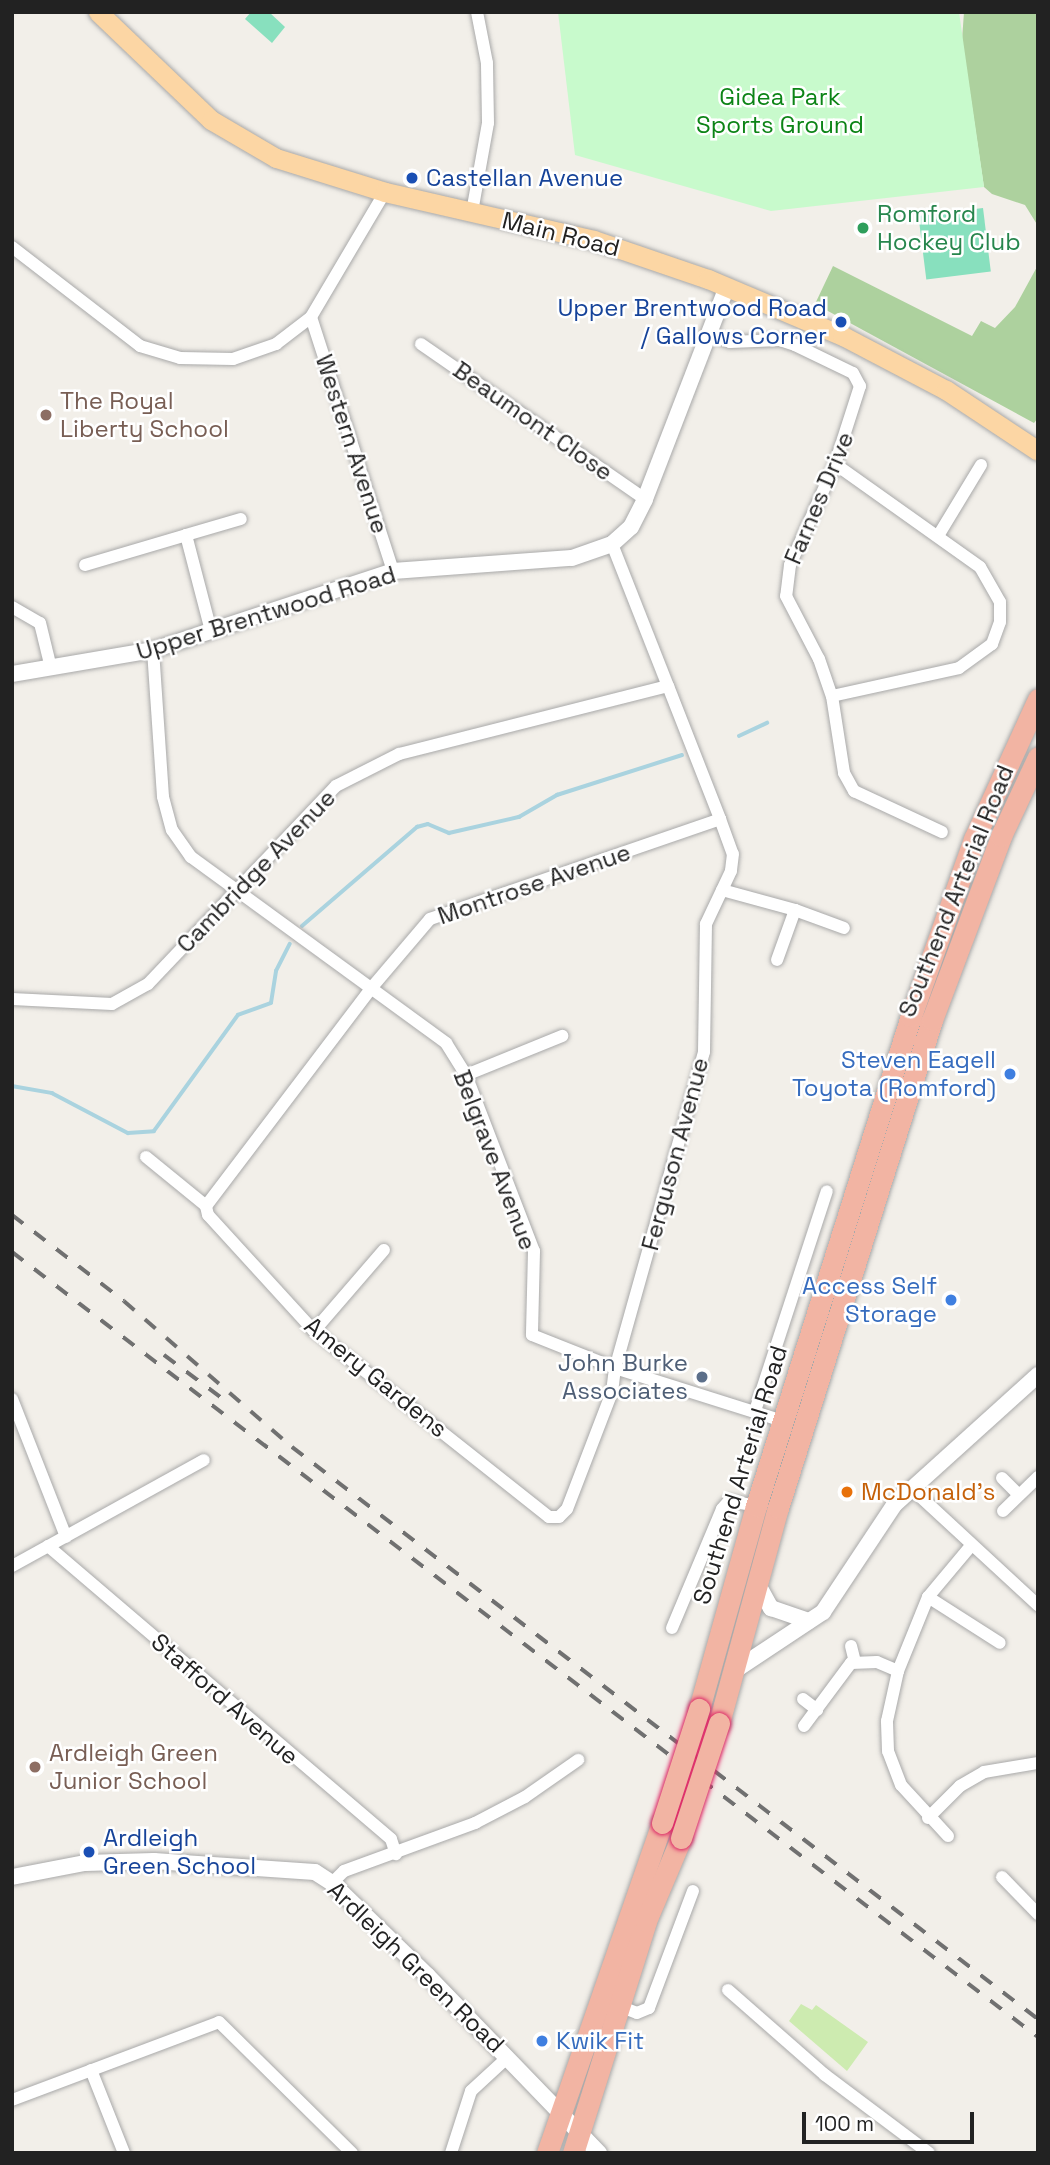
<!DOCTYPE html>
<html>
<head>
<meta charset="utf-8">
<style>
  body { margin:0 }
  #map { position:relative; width:1050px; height:2165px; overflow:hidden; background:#f2efe9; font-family:"Space Grotesk",sans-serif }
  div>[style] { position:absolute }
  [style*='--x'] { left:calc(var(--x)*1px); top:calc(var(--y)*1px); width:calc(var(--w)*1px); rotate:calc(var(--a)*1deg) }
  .grass>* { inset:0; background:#cdebb0 }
  .forest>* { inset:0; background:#add19e }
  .park>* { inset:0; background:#c8facc }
  .pitch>* { inset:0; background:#88e0be; transform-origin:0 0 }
  .stream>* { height:3.5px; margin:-1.75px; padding:0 1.75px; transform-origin:1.75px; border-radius:1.75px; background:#aad3df }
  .roads { filter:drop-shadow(0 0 2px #a9a9a9) drop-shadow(0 0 2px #a9a9a9) }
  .minor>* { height:12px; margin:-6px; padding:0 6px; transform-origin:6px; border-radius:6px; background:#fff }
  .tertiary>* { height:16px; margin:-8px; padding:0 8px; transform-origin:8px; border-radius:8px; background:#fff }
  .primary>* { height:19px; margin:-9.5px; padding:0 9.5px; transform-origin:9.5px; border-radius:9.5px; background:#fcd6a4 }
  .trunk>* { height:21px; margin:-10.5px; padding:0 10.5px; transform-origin:10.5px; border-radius:10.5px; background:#f2b4a3 }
  .rail>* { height:3.5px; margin-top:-1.75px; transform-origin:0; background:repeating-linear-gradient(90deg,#707070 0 14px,transparent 0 28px) }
  .bridges { filter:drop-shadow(0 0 2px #dc2a67) drop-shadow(0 0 2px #dc2a67) }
  .trunk-bridge>* { height:21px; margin:-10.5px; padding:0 10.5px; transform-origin:10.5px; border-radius:10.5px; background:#f2b4a3 }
  .dots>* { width:19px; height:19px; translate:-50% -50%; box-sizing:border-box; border:4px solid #fff; border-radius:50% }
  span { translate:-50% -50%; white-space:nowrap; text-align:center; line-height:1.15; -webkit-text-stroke:5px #fff; paint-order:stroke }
  .park-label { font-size:24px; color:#0c8416 }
  .transit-label { font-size:24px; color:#164399 }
  .left { translate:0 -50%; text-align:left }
  .right { translate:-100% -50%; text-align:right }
  .leisure-label { font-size:24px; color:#27864d }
  .street-label { font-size:24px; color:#222 }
  .education-label { font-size:24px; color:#785e54 }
  .shop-label { font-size:24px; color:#366cbe }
  .service-label { font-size:24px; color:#4e5e75 }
  .food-label { font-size:24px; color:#c56008 }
  .frame { position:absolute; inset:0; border:14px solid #222; pointer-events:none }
  .scale { position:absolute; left:802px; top:2112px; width:172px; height:32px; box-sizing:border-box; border:4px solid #222; border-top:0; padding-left:9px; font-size:21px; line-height:24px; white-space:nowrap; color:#222; -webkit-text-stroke:5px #fff; paint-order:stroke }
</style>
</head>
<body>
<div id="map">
  <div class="grass">
    <i style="clip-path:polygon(801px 2004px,812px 2010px,816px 2005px,868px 2042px,847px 2071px,789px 2021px)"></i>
  </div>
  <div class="forest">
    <i style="clip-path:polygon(964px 12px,1036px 12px,1038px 226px,1025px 205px,992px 194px,984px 187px,962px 40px)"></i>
    <i style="clip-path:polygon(1038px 265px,1038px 418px,1034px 423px,815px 304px,833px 266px,972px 336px,981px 321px,995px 328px,1015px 307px)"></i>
  </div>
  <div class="park">
    <i style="clip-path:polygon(558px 12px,959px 12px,984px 187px,771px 211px,575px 155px)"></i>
  </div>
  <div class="pitch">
    <i style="clip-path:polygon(251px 12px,269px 12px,285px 27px,272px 43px,245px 19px)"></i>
    <i style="left:983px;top:208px;width:64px;height:65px;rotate:83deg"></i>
  </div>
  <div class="stream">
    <i style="--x:739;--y:736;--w:31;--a:-25"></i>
    <i style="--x:302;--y:926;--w:152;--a:-40.7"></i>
    <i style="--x:417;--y:827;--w:11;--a:-15"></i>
    <i style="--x:428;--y:824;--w:23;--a:23"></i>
    <i style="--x:449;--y:833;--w:72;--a:-12.9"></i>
    <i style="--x:519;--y:817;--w:44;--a:-30.1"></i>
    <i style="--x:557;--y:795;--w:131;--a:-17.7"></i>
    <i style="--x:12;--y:1086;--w:41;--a:9.9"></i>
    <i style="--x:52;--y:1093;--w:86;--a:27.8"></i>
    <i style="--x:128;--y:1133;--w:26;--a:-4"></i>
    <i style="--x:154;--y:1131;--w:143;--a:-54.1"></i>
    <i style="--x:238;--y:1015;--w:35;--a:-20"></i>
    <i style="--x:271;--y:1003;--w:32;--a:-81"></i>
    <i style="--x:276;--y:971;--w:30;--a:-63"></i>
  </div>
  <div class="roads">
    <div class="minor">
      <i style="--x:472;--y:212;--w:90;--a:-79.8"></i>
      <i style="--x:488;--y:123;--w:60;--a:-91"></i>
      <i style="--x:487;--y:63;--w:52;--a:-101.1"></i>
      <i style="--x:12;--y:247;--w:162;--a:37.7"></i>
      <i style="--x:140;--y:346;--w:42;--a:16.7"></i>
      <i style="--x:180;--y:358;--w:53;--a:1.1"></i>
      <i style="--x:233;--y:359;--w:46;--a:-19.2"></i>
      <i style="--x:276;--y:344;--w:44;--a:-37.6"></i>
      <i style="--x:311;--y:317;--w:145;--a:-59.4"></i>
      <i style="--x:311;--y:317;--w:267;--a:72.1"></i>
      <i style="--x:710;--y:335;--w:21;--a:19"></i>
      <i style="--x:730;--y:342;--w:50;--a:-2.3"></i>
      <i style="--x:780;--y:340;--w:16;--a:18"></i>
      <i style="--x:795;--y:345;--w:64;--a:25.8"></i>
      <i style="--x:853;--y:373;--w:15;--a:62"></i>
      <i style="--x:860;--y:386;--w:82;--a:107.8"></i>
      <i style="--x:835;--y:464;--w:111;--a:114"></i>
      <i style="--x:790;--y:565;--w:31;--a:97"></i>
      <i style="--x:786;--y:596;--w:71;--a:62.4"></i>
      <i style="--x:819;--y:659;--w:39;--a:71"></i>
      <i style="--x:832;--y:696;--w:78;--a:81.1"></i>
      <i style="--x:844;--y:773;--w:21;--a:61"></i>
      <i style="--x:854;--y:791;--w:97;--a:25"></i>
      <i style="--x:421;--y:344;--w:272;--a:34.7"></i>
      <i style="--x:186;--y:535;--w:57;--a:-16.2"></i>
      <i style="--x:938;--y:536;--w:83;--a:-58.8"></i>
      <i style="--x:612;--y:544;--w:153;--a:68.5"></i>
      <i style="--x:668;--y:686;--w:143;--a:68.6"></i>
      <i style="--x:720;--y:819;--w:37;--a:70"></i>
      <i style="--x:733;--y:854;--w:17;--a:97"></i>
      <i style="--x:731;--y:871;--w:59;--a:115.3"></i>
      <i style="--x:706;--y:924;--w:128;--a:90.9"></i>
      <i style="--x:704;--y:1052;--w:328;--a:105.7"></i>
      <i style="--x:615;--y:1368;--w:24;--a:97"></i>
      <i style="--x:612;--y:1392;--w:125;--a:111"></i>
      <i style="--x:567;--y:1509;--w:11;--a:135"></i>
      <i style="--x:559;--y:1517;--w:10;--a:180"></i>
      <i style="--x:549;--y:1517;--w:300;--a:-141.6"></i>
      <i style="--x:314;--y:1331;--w:157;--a:-132.4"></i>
      <i style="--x:208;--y:1215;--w:9;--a:-103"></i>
      <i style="--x:206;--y:1206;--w:276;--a:-52.8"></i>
      <i style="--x:373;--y:986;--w:88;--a:-49.6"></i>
      <i style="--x:430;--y:919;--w:307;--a:-19"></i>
      <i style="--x:85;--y:565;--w:105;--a:-16.5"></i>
      <i style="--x:186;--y:535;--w:99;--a:75.4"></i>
      <i style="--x:12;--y:607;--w:32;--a:30"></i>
      <i style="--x:40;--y:623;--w:46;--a:76.3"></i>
      <i style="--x:153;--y:650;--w:147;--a:86.1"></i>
      <i style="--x:163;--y:797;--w:34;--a:75"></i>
      <i style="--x:172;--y:830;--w:33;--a:55"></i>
      <i style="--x:191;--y:857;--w:316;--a:36.1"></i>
      <i style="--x:446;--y:1043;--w:38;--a:58"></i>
      <i style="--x:466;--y:1075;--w:189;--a:68.9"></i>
      <i style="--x:534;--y:1251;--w:84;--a:91.4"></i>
      <i style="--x:532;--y:1335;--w:89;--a:21.7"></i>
      <i style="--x:615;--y:1368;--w:176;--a:17.5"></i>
      <i style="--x:832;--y:696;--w:130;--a:-12.4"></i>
      <i style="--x:959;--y:668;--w:41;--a:-36"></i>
      <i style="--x:992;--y:644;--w:23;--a:-70"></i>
      <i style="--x:1000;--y:622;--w:20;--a:-90"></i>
      <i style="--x:1000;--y:602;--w:40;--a:-119.7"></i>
      <i style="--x:980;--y:567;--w:178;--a:-144.6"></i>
      <i style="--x:722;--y:890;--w:76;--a:15.3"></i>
      <i style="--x:795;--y:910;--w:53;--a:109.8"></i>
      <i style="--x:795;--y:910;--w:52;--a:20.2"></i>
      <i style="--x:12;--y:999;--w:100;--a:2.9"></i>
      <i style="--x:112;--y:1004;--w:41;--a:-29.1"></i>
      <i style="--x:148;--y:984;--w:273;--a:-46.5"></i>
      <i style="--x:336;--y:786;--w:71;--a:-26.9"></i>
      <i style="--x:399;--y:754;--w:277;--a:-14.2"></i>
      <i style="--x:466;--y:1075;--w:104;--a:-22.1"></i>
      <i style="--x:146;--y:1157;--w:77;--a:39.2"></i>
      <i style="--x:314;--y:1331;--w:107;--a:-49.2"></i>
      <i style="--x:12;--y:1399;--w:148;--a:68.6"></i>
      <i style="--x:755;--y:1411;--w:231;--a:-71.9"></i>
      <i style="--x:1002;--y:1478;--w:24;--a:45"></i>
      <i style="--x:911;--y:1488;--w:173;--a:42.7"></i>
      <i style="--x:1003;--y:1511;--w:49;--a:-44.2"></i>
      <i style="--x:48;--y:1546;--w:451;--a:40.5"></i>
      <i style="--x:391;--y:1839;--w:16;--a:72"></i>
      <i style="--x:12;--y:1566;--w:219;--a:-28.9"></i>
      <i style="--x:928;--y:1597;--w:85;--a:32.6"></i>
      <i style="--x:672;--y:1628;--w:129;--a:-67.2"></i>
      <i style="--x:722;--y:1509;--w:11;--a:-49"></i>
      <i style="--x:729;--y:1501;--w:27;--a:10"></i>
      <i style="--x:851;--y:1646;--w:16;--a:76"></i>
      <i style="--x:803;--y:1699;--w:18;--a:38"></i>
      <i style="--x:804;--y:1726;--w:79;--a:-53.3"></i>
      <i style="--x:851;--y:1663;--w:26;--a:-2"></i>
      <i style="--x:877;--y:1662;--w:23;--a:23"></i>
      <i style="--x:928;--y:1818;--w:45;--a:-45"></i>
      <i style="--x:960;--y:1786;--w:28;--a:-30"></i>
      <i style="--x:984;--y:1772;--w:55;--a:-9.5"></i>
      <i style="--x:948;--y:1836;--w:69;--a:-132.7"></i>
      <i style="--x:901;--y:1785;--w:36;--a:-111"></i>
      <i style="--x:888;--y:1751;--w:30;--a:-92"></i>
      <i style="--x:887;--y:1721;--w:51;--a:-77.6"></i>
      <i style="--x:898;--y:1671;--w:80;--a:-67.9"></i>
      <i style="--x:928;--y:1597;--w:65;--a:-50"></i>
      <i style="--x:1002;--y:1877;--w:52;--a:45.8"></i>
      <i style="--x:332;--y:1883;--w:17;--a:-45"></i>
      <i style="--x:344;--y:1871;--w:140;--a:-20.1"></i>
      <i style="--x:475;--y:1823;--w:56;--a:-27.5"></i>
      <i style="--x:525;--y:1797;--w:65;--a:-34.9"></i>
      <i style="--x:728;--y:1990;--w:129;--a:41.2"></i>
      <i style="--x:825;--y:2075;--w:130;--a:36.9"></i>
      <i style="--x:619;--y:2006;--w:19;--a:21"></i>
      <i style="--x:637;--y:2013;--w:13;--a:-23"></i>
      <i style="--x:649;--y:2008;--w:125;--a:-69.4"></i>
      <i style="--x:91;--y:2070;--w:89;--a:68.3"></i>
      <i style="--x:12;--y:2100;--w:221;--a:-20.6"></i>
      <i style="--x:219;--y:2022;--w:187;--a:44.6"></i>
      <i style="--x:451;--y:2153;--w:65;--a:-72.1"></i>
      <i style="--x:471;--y:2091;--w:50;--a:-42.6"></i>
    </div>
    <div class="tertiary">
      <i style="--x:12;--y:674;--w:143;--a:-9.7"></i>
      <i style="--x:153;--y:650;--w:253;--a:-18.2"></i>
      <i style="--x:393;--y:571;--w:179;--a:-4.2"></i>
      <i style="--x:572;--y:558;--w:42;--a:-19.3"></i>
      <i style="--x:612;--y:544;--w:25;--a:-42"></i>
      <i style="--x:631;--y:527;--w:31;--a:-63"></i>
      <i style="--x:645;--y:499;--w:227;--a:-68.9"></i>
      <i style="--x:757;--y:1583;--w:29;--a:61"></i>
      <i style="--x:771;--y:1608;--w:40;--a:18.9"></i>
      <i style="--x:734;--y:1671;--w:107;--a:-33.5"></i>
      <i style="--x:823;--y:1612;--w:128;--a:-56.4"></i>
      <i style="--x:894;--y:1505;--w:194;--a:-42.1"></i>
      <i style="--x:12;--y:1877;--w:74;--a:-10.9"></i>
      <i style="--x:85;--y:1863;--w:69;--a:-1.7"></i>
      <i style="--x:154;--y:1861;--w:161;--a:3.9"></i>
      <i style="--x:315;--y:1872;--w:20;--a:33"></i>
      <i style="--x:332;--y:1883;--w:132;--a:44.1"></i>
      <i style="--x:427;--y:1975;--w:248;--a:46"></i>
    </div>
    <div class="primary">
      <i style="--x:98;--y:12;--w:156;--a:43.7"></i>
      <i style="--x:211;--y:120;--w:75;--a:30.3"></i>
      <i style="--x:276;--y:158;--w:114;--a:17.3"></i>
      <i style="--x:385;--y:192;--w:214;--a:12.9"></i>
      <i style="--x:594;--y:240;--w:120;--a:18.9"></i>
      <i style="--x:708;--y:279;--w:147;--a:22.9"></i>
      <i style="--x:843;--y:336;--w:116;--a:27.7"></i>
      <i style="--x:946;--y:390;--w:110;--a:33.5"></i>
    </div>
    <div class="trunk">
      <i style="--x:699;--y:1709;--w:211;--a:-74.3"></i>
      <i style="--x:756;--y:1506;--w:514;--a:-72.45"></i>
      <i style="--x:911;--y:1016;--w:188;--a:-70.4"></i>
      <i style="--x:974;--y:839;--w:154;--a:-65.4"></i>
      <i style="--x:719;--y:1723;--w:223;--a:-74.7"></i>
      <i style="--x:778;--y:1508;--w:512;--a:-72.49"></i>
      <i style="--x:932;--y:1020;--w:197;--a:-69.4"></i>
      <i style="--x:1001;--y:836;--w:87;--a:-64.9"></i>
      <i style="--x:547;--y:2153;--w:349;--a:-70.8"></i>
      <i style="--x:573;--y:2153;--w:243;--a:-72.5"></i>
      <i style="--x:646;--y:1921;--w:90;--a:-67.1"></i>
    </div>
  </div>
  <div class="rail">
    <i style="--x:12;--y:1215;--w:141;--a:37.5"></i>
    <i style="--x:124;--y:1301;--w:223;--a:41"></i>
    <i style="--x:292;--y:1447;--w:940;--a:37.48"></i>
    <i style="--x:12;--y:1252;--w:1292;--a:37.42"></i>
    <i style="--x:164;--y:1355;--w:74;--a:36.7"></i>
  </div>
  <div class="bridges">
    <div class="trunk-bridge">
      <i style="--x:662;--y:1823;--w:120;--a:-72"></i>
      <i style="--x:681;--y:1838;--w:121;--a:-71.7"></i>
    </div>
  </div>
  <div class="dots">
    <i style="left:412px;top:178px;background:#1a4fb4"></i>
    <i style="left:863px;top:228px;background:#2e9e5b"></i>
    <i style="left:841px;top:322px;background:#1a4fb4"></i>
    <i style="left:46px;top:415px;background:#8d6e63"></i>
    <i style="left:1010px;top:1074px;background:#3f7fe0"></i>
    <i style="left:951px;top:1300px;background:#3f7fe0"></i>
    <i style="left:702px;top:1377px;background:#5c6f8a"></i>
    <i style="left:847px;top:1492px;background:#e8710a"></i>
    <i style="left:35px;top:1767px;background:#8d6e63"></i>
    <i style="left:89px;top:1852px;background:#1a4fb4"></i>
    <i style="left:542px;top:2041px;background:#3f7fe0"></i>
  </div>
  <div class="park-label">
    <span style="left:780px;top:111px">Gidea Park<br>Sports Ground</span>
  </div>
  <div class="transit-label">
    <span class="left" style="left:426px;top:178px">Castellan Avenue</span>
    <span class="right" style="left:827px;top:322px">Upper Brentwood Road<br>/ Gallows Corner</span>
    <span class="left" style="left:103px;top:1852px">Ardleigh<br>Green School</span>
  </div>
  <div class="leisure-label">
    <span class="left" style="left:877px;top:228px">Romford<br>Hockey Club</span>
  </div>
  <div class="street-label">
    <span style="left:561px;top:234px;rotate:14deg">Main Road</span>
    <span style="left:533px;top:421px;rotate:35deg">Beaumont Close</span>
    <span style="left:352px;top:444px;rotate:72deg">Western Avenue</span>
    <span style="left:819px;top:498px;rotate:-67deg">Farnes Drive</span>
    <span style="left:266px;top:613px;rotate:-17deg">Upper Brentwood Road</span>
    <span style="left:256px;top:871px;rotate:-46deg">Cambridge Avenue</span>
    <span style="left:534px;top:884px;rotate:-19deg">Montrose Avenue</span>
    <span style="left:956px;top:891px;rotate:-68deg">Southend Arterial Road</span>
    <span style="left:675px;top:1154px;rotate:-75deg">Ferguson Avenue</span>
    <span style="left:495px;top:1160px;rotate:69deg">Belgrave Avenue</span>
    <span style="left:376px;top:1377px;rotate:39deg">Amery Gardens</span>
    <span style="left:740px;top:1475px;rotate:-73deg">Southend Arterial Road</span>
    <span style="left:225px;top:1699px;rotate:41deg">Stafford Avenue</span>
    <span style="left:416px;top:1967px;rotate:44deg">Ardleigh Green Road</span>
  </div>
  <div class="education-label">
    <span class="left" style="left:60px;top:415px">The Royal<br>Liberty School</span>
    <span class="left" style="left:49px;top:1767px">Ardleigh Green<br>Junior School</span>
  </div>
  <div class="shop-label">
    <span class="right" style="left:996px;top:1074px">Steven Eagell<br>Toyota (Romford)</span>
    <span class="right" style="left:937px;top:1300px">Access Self<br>Storage</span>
    <span class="left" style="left:556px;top:2041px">Kwik Fit</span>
  </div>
  <div class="service-label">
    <span class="right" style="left:688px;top:1377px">John Burke<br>Associates</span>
  </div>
  <div class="food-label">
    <span class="left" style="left:861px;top:1492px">McDonald's</span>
  </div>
  <div class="frame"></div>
  <div class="scale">100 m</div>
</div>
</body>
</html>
